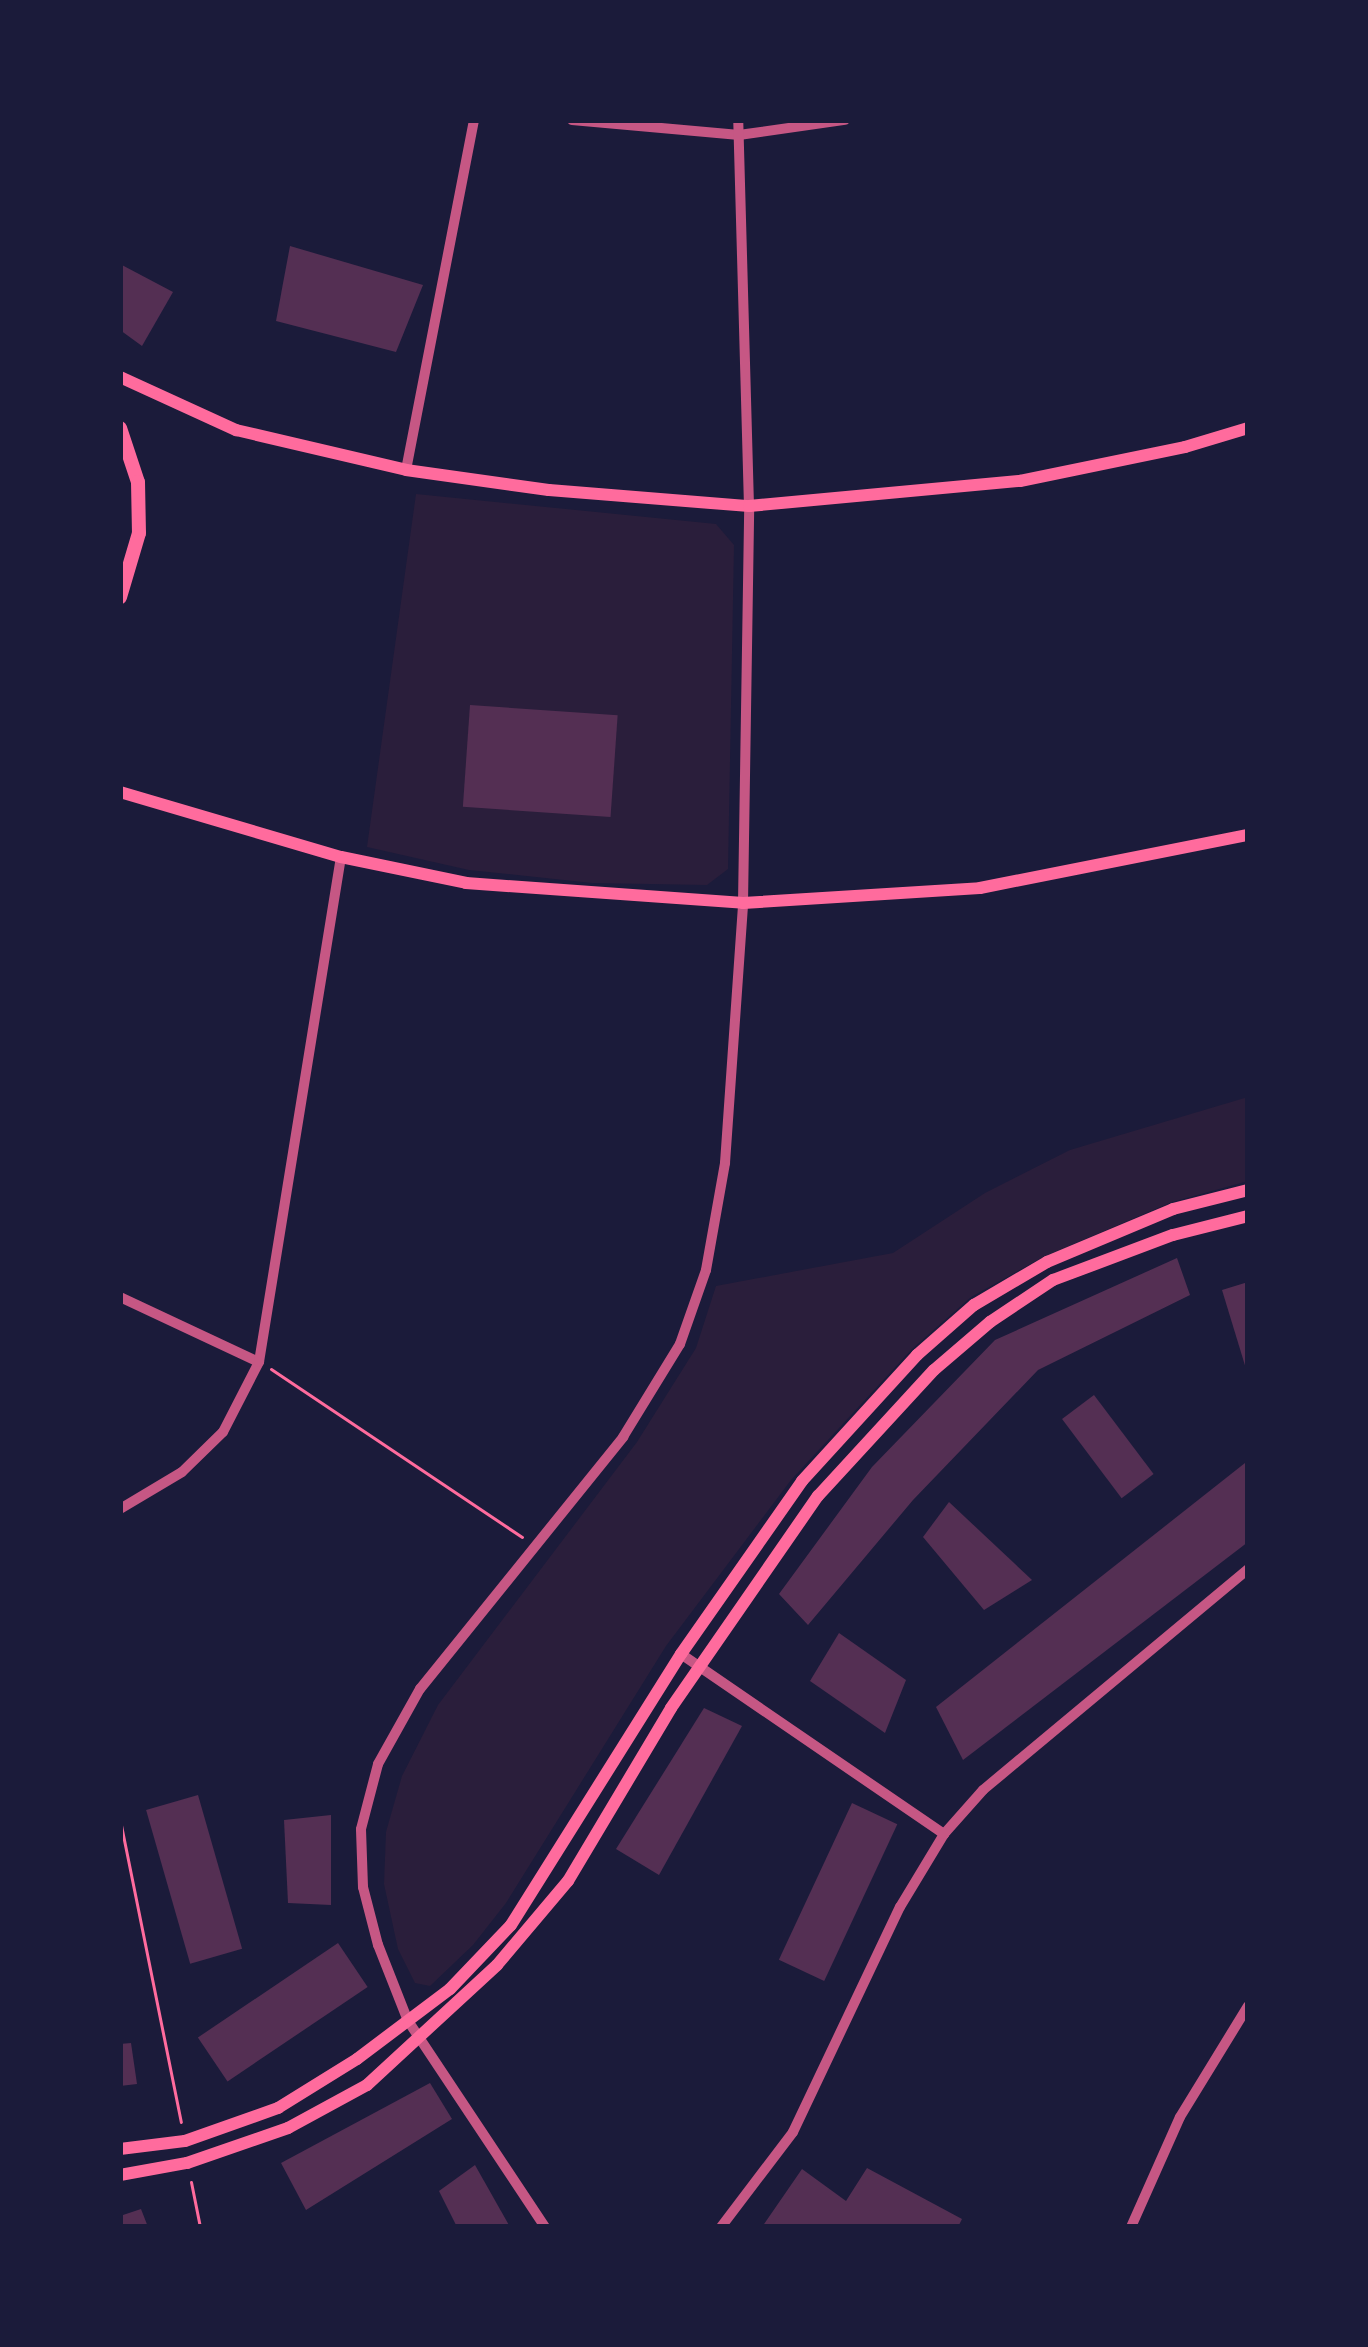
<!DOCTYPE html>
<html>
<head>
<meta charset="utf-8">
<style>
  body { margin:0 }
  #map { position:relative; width:1368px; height:2347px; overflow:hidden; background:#1b1b3a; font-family:"Fira Sans",sans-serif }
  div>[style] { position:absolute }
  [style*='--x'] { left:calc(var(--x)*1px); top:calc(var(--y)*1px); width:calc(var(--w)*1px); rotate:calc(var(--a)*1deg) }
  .green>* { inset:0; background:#2a1e3b }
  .building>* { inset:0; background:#542f53; transform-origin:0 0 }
  .path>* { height:3px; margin:-1.5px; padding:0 1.5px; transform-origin:1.5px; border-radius:1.5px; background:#ff6b9d }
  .tertiary>* { height:10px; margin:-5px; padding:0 5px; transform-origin:5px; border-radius:5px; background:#c65784 }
  .secondary>* { height:12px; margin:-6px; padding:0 6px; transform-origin:6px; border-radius:6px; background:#ff6b9d }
  .primary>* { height:14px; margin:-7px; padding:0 7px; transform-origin:7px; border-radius:7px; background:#ff6b9d }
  span { translate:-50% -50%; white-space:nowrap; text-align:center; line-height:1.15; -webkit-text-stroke:9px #1b1b3a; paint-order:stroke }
  .frame { position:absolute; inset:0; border:123px solid #1b1b3a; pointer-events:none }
</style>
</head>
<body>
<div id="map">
  <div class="green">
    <i style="clip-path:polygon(416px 494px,716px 524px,734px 545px,728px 869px,707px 885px,592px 883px,469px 870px,367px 847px)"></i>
    <i style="clip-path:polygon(1248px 1097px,1248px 1181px,1172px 1202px,1043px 1257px,971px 1297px,912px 1349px,791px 1480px,666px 1646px,506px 1903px,473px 1945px,430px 1986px,415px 1983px,398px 1949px,384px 1884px,386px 1832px,402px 1776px,438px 1705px,637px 1442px,696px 1348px,716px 1286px,893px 1253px,985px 1193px,1070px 1150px)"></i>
  </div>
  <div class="building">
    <i style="clip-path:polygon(290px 246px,423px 285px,396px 352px,276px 321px)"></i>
    <i style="clip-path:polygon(120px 264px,173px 292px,142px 346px,120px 330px)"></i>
    <i style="left:470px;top:705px;width:148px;height:102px;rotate:4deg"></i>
    <i style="clip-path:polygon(1177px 1258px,1190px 1295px,1038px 1370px,913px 1500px,808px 1625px,779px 1594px,872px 1467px,995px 1340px)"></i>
    <i style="clip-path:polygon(1248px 1282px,1248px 1372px,1247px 1372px,1222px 1290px)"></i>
    <i style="left:1094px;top:1395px;width:99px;height:40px;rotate:53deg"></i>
    <i style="clip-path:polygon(1245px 1463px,1248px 1542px,963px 1760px,936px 1707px)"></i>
    <i style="clip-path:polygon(949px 1502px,1032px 1580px,984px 1610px,923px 1537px)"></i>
    <i style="clip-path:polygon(839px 1633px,906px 1680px,885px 1733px,810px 1681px)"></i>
    <i style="clip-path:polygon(704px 1708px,742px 1726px,659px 1875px,616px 1849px)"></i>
    <i style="left:198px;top:1795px;width:160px;height:54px;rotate:74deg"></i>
    <i style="left:852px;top:1803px;width:50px;height:173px;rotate:25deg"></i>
    <i style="clip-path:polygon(331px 1815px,331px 1905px,288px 1903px,284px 1820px)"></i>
    <i style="left:338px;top:1943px;width:53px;height:169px;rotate:56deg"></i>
    <i style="clip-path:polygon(131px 2043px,137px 2084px,120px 2086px,120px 2044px)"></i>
    <i style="clip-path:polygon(430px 2083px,452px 2119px,306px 2210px,281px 2163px)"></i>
    <i style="clip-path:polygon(475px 2165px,510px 2227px,457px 2227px,439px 2191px)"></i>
    <i style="clip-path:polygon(867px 2168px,962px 2219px,958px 2227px,762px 2227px,802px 2169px,846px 2201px)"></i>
    <i style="clip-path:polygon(141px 2209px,148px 2227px,120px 2227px,120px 2216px)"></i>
  </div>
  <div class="path">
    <i style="--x:271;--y:1369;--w:302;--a:33.8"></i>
    <i style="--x:120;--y:1820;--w:308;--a:78.6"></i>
    <i style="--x:191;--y:2182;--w:46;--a:78.7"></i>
  </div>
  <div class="tertiary">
    <i style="--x:572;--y:120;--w:168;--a:5.1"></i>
    <i style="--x:739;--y:135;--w:107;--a:-8.1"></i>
    <i style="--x:406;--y:470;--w:357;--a:-79"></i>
    <i style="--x:120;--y:1297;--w:153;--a:25.1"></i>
    <i style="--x:120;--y:1509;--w:72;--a:-30.8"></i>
    <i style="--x:182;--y:1472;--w:57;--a:-44.3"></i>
    <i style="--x:223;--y:1432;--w:79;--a:-62.8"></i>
    <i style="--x:259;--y:1362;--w:512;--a:-80.78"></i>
    <i style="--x:681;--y:1654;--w:319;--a:34.4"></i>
    <i style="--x:545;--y:2227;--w:247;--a:-123.6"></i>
    <i style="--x:408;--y:2021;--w:82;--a:-111.5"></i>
    <i style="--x:378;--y:1945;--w:60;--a:-104.5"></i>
    <i style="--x:363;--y:1887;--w:58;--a:-92"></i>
    <i style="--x:361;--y:1829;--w:67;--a:-75.3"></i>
    <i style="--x:378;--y:1764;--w:86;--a:-60.8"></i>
    <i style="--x:420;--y:1689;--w:324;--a:-51.1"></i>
    <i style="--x:623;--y:1437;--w:109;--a:-58.5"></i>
    <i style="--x:680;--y:1344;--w:78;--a:-70.6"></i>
    <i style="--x:706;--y:1270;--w:109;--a:-79.9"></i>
    <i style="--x:725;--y:1163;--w:261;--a:-86"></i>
    <i style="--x:743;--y:903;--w:397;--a:-89.1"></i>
    <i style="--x:749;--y:506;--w:386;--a:-91.6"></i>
    <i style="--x:721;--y:2227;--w:119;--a:-52.8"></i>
    <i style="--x:793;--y:2132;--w:249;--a:-64.6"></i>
    <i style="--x:900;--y:1907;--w:85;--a:-58.9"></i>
    <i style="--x:944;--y:1834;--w:59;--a:-48.4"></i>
    <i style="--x:983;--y:1790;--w:345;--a:-39.8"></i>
    <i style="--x:1131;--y:2227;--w:120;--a:-66"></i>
    <i style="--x:1180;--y:2117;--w:130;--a:-58.5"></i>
  </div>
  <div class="secondary">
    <i style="--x:120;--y:377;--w:128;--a:24.6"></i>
    <i style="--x:236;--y:430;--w:175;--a:13.2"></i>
    <i style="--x:406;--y:470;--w:144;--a:8"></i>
    <i style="--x:549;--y:490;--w:201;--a:4.6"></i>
    <i style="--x:749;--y:506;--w:272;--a:-5.3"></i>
    <i style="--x:1020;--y:481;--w:168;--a:-11.6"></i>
    <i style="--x:1185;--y:447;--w:66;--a:-16.8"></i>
    <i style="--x:120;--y:792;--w:230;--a:16.4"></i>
    <i style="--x:341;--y:857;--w:128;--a:11.7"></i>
    <i style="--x:466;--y:883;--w:278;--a:4.1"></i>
    <i style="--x:743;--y:903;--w:237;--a:-3.6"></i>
    <i style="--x:980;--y:888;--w:273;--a:-11.2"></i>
    <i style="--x:120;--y:2149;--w:65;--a:-7"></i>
    <i style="--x:185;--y:2141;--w:99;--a:-19.5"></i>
    <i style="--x:278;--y:2108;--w:93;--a:-31.8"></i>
    <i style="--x:357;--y:2059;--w:116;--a:-37"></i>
    <i style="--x:450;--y:1989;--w:88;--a:-46.4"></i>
    <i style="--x:511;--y:1925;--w:320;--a:-57.9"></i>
    <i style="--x:681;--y:1654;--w:211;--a:-55"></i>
    <i style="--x:802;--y:1481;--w:171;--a:-47.6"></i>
    <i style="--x:917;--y:1355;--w:76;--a:-41.3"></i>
    <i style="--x:974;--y:1305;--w:85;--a:-30.5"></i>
    <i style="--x:1047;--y:1262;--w:137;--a:-22.8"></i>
    <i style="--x:1173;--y:1209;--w:77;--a:-14.2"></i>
    <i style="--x:120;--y:2175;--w:68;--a:-10.2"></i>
    <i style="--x:187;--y:2163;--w:107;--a:-19.1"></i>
    <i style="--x:288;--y:2128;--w:90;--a:-28.6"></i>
    <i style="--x:367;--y:2085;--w:177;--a:-42.7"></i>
    <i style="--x:497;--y:1965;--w:110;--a:-49.8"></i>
    <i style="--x:568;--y:1881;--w:201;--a:-59.2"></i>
    <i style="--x:671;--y:1708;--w:258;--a:-55.3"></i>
    <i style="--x:818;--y:1496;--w:171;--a:-47.4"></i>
    <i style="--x:934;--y:1370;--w:74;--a:-40.6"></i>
    <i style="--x:990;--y:1322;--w:76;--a:-33.7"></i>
    <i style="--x:1053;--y:1280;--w:128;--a:-20.6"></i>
    <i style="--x:1173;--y:1235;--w:77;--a:-14.2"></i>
  </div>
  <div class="primary">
    <i style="--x:120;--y:428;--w:57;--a:71.6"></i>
    <i style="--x:138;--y:482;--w:51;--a:88.9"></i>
    <i style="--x:139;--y:533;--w:67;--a:106.5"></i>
  </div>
  <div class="frame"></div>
</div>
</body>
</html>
